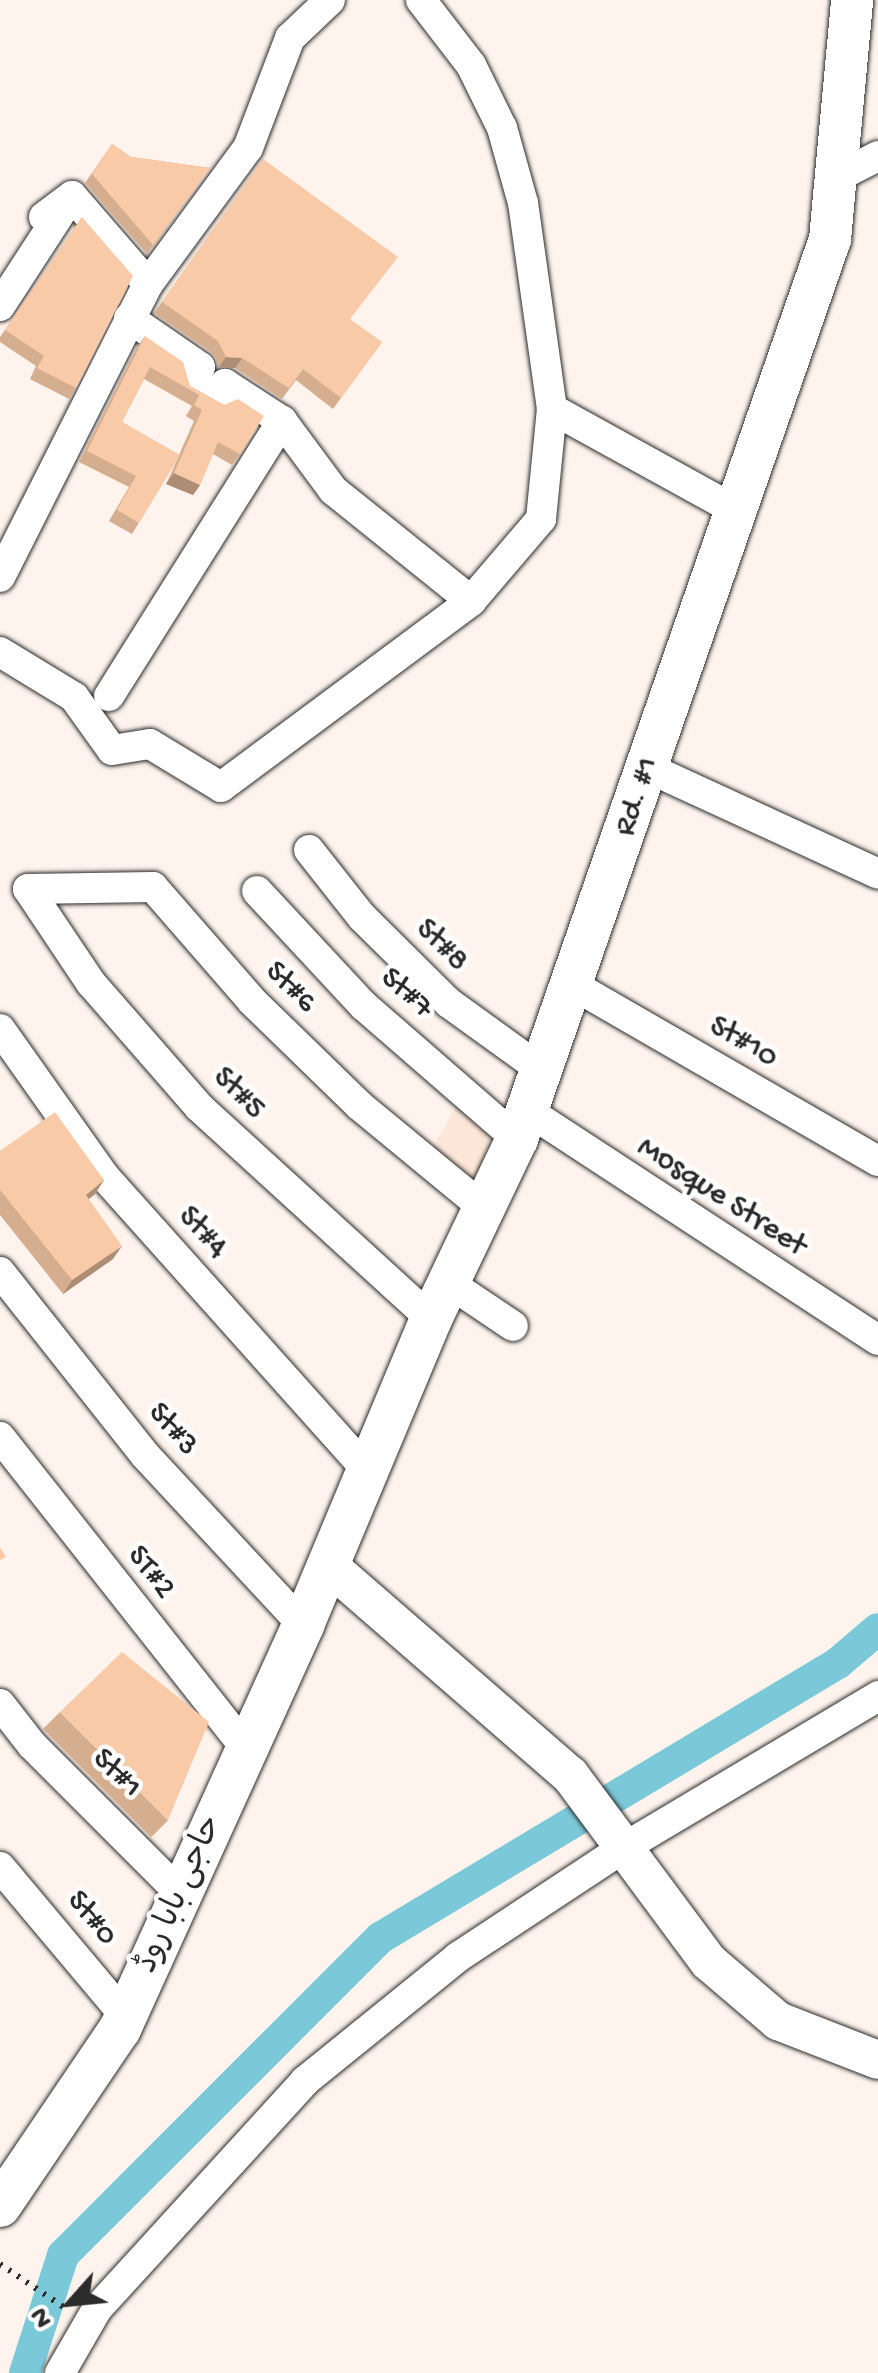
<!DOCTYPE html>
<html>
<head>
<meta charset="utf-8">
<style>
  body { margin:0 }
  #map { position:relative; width:878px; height:2373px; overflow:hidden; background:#fef4ed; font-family:"Gochi Hand","Playpen Sans Arabic",sans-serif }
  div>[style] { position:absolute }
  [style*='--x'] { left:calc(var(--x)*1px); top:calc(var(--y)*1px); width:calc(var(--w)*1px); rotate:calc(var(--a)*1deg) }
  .built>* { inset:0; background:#fce7d8 }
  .canal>* { height:32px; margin:-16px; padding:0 16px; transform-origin:16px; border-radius:16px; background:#7bc9d8 }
  .path>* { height:6px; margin-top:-3px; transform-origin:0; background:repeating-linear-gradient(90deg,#2b2b2b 0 2.5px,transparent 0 10.5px) }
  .roads { filter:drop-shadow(0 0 2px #2b2b2b) drop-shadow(0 0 2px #2b2b2b) }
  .minor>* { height:30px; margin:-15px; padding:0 15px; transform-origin:15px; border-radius:15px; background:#fff }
  .tertiary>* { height:38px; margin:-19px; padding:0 19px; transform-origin:19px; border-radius:19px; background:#fff }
  .secondary>* { height:42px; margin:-21px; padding:0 21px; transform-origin:21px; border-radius:21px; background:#fff }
  .wall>* { inset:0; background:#d5ae90; transform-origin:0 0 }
  .shaded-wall>* { inset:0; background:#ae8d75 }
  .building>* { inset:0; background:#f8caa7 }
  span { translate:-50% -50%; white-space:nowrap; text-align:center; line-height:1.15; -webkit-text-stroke:9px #fff; paint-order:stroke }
  .street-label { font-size:32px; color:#2b2b2b }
  .north { position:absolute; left:20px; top:2253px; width:100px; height:100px; -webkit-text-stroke:8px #fff; paint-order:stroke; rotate:243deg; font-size:28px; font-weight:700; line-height:40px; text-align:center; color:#2b2b2b }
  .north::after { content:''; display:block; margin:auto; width:35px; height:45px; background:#2b2b2b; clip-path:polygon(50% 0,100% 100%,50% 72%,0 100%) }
</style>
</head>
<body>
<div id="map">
  <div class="built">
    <i style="clip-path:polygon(459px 1101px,494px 1125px,471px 1193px,428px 1156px)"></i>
  </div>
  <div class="canal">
    <i style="--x:25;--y:2373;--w:124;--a:-72.1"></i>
    <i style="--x:63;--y:2255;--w:448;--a:-45"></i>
    <i style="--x:380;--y:1938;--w:534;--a:-30.98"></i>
    <i style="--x:838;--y:1663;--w:52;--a:-40.4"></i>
  </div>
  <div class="path">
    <i style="--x:0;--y:2264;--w:78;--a:34.1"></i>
  </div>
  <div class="roads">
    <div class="minor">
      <i style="--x:835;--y:178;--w:48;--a:-27.1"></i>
      <i style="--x:44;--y:217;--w:35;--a:-37"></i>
      <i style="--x:72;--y:196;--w:116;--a:49.2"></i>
      <i style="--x:0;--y:306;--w:123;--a:-57"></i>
      <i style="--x:129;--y:318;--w:86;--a:34.6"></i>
      <i style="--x:200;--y:367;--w:16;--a:120"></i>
      <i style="--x:192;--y:381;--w:31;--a:32"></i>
      <i style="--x:218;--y:397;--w:15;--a:-62"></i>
      <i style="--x:225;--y:384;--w:68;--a:33"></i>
      <i style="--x:282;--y:421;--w:86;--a:53.5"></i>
      <i style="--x:333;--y:490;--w:177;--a:38.8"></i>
      <i style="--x:552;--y:409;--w:211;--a:28.9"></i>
      <i style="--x:0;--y:577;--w:328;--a:-63.2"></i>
      <i style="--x:148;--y:284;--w:169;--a:-53.7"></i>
      <i style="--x:248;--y:148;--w:118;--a:-69.1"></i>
      <i style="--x:290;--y:38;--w:55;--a:-43.5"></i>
      <i style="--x:0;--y:652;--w:87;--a:31.3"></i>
      <i style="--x:74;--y:697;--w:65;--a:54.4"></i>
      <i style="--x:112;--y:750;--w:38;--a:-9"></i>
      <i style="--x:150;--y:744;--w:83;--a:31.2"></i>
      <i style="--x:221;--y:787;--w:312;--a:-36.6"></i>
      <i style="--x:471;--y:601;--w:108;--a:-49.5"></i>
      <i style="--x:541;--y:519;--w:111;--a:-84.3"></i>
      <i style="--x:552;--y:409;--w:208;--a:-98"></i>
      <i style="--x:523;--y:203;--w:78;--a:-105.6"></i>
      <i style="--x:502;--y:128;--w:70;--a:-116.2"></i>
      <i style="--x:471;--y:65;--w:82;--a:-127.6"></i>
      <i style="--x:109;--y:696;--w:325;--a:-57.8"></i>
      <i style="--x:648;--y:768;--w:253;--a:24.7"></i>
      <i style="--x:309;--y:850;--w:85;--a:51.7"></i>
      <i style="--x:362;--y:917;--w:122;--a:44.7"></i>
      <i style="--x:449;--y:1003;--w:115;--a:35.8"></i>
      <i style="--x:28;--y:889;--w:113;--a:56.2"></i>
      <i style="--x:91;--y:983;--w:164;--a:48.9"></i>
      <i style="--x:199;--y:1107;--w:314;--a:42.4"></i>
      <i style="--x:28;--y:889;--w:125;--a:-0.9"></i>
      <i style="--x:153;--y:887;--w:151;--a:49"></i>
      <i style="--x:252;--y:1001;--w:151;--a:44.2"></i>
      <i style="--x:360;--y:1106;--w:162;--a:39.5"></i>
      <i style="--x:257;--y:891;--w:157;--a:47.1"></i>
      <i style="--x:364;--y:1006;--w:203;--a:41"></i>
      <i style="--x:573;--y:985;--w:352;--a:30"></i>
      <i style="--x:0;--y:1029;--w:180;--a:54.7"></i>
      <i style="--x:104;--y:1176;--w:394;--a:48.2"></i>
      <i style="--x:528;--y:1111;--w:418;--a:33.2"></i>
      <i style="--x:0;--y:1272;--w:233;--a:51.6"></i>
      <i style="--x:145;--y:1455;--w:232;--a:47.1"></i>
      <i style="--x:449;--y:1283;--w:77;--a:33.9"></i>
      <i style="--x:0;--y:1437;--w:399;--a:51.7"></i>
      <i style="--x:0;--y:1704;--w:52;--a:52"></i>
      <i style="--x:32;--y:1745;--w:212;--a:45"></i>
      <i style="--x:0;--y:1867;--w:196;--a:50"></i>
      <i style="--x:60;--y:2373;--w:74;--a:-60"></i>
      <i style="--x:97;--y:2309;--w:309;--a:-47.6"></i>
      <i style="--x:305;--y:2081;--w:197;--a:-39"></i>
      <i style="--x:458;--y:1957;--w:200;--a:-33.4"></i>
      <i style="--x:625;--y:1847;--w:295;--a:-30.8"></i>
    </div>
    <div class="tertiary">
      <i style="--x:328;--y:1565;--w:320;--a:41"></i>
      <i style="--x:570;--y:1775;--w:233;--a:53.4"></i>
      <i style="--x:709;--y:1962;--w:91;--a:40.5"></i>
      <i style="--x:778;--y:2021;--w:107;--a:21.3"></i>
    </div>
    <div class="secondary">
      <i style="--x:0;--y:2206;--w:214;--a:-55.9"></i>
      <i style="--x:120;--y:2029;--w:444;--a:-65.6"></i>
      <i style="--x:303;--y:1625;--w:332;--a:-67.3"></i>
      <i style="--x:431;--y:1319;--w:199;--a:-64.5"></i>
      <i style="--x:517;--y:1139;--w:953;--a:-70.82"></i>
      <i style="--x:830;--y:239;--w:240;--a:-84.7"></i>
    </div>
  </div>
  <div class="wall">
    <i style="clip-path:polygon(112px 144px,131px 157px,210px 168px,147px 254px,85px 183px)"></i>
    <i style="clip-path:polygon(263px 159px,350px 320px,382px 342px,333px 409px,296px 380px,282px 399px,235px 368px,219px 367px,211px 352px,154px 313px)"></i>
    <i style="clip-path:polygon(82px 217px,76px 388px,69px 399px,30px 379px,36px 366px,0 342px,0 337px)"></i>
    <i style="clip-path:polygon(evenodd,145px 336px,190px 386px,224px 405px,240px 454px,232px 465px,213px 454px,200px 485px,193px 495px,166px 484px,179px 456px,132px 534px,109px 521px,129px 487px,79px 462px,137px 347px,145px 336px,144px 379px,192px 406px,186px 416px,194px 421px,179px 455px,122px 422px,144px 379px)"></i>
    <i style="clip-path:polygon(0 1151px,104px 1180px,95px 1194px,89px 1199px,113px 1259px,63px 1294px,0 1215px)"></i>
    <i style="left:60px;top:1712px;width:153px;height:24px;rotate:45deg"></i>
  </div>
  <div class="shaded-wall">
    <i style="clip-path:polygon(226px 357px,242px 358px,235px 368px,219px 367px)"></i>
    <i style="clip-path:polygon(174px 473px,200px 485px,193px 495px,166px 484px)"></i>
    <i style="clip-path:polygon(104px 1180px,95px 1194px,77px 1208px,86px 1195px)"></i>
    <i style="clip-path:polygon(122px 1246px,113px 1259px,63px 1294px,72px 1280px)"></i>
  </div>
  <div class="building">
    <i style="clip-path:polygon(112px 144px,131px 157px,210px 168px,153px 245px,92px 174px)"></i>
    <i style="clip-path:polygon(263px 159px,398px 257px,350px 319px,382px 342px,341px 398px,303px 369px,289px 388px,242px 358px,226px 357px,218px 341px,162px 302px)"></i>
    <i style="clip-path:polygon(82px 217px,133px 276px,76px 388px,37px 368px,44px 356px,5px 330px)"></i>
    <i style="clip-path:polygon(145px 336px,183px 362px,190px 386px,224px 405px,238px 399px,264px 416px,240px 454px,218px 442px,200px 485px,174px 473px,202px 410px,194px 405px,199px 395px,150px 367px,122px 422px,180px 455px,139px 523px,117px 510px,136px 476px,87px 451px)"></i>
    <i style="clip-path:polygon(55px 1112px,104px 1180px,86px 1195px,122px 1246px,72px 1280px,0 1190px,0 1151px)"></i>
    <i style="clip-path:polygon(0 1547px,6px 1557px,0 1560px)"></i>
    <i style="clip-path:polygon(122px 1652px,209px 1722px,168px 1820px,60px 1712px)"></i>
  </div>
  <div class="street-label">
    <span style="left:638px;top:797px;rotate:-71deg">Rd. #1</span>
    <span style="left:441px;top:946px;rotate:45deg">St#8</span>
    <span style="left:290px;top:988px;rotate:45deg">St#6</span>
    <span style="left:406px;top:994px;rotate:42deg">St#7</span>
    <span style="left:743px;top:1043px;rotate:30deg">St#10</span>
    <span style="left:238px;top:1094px;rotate:45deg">St#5</span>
    <span style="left:721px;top:1198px;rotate:33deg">Mosque Street</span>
    <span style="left:202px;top:1233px;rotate:48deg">St#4</span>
    <span style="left:172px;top:1430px;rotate:49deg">St#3</span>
    <span style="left:150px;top:1573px;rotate:52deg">ST#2</span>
    <span style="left:116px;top:1774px;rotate:45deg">St#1</span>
    <span style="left:181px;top:1895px;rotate:-66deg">حاجی بابا روڈ</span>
    <span style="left:91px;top:1919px;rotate:51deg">St#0</span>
  </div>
  <div class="north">N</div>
</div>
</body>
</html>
